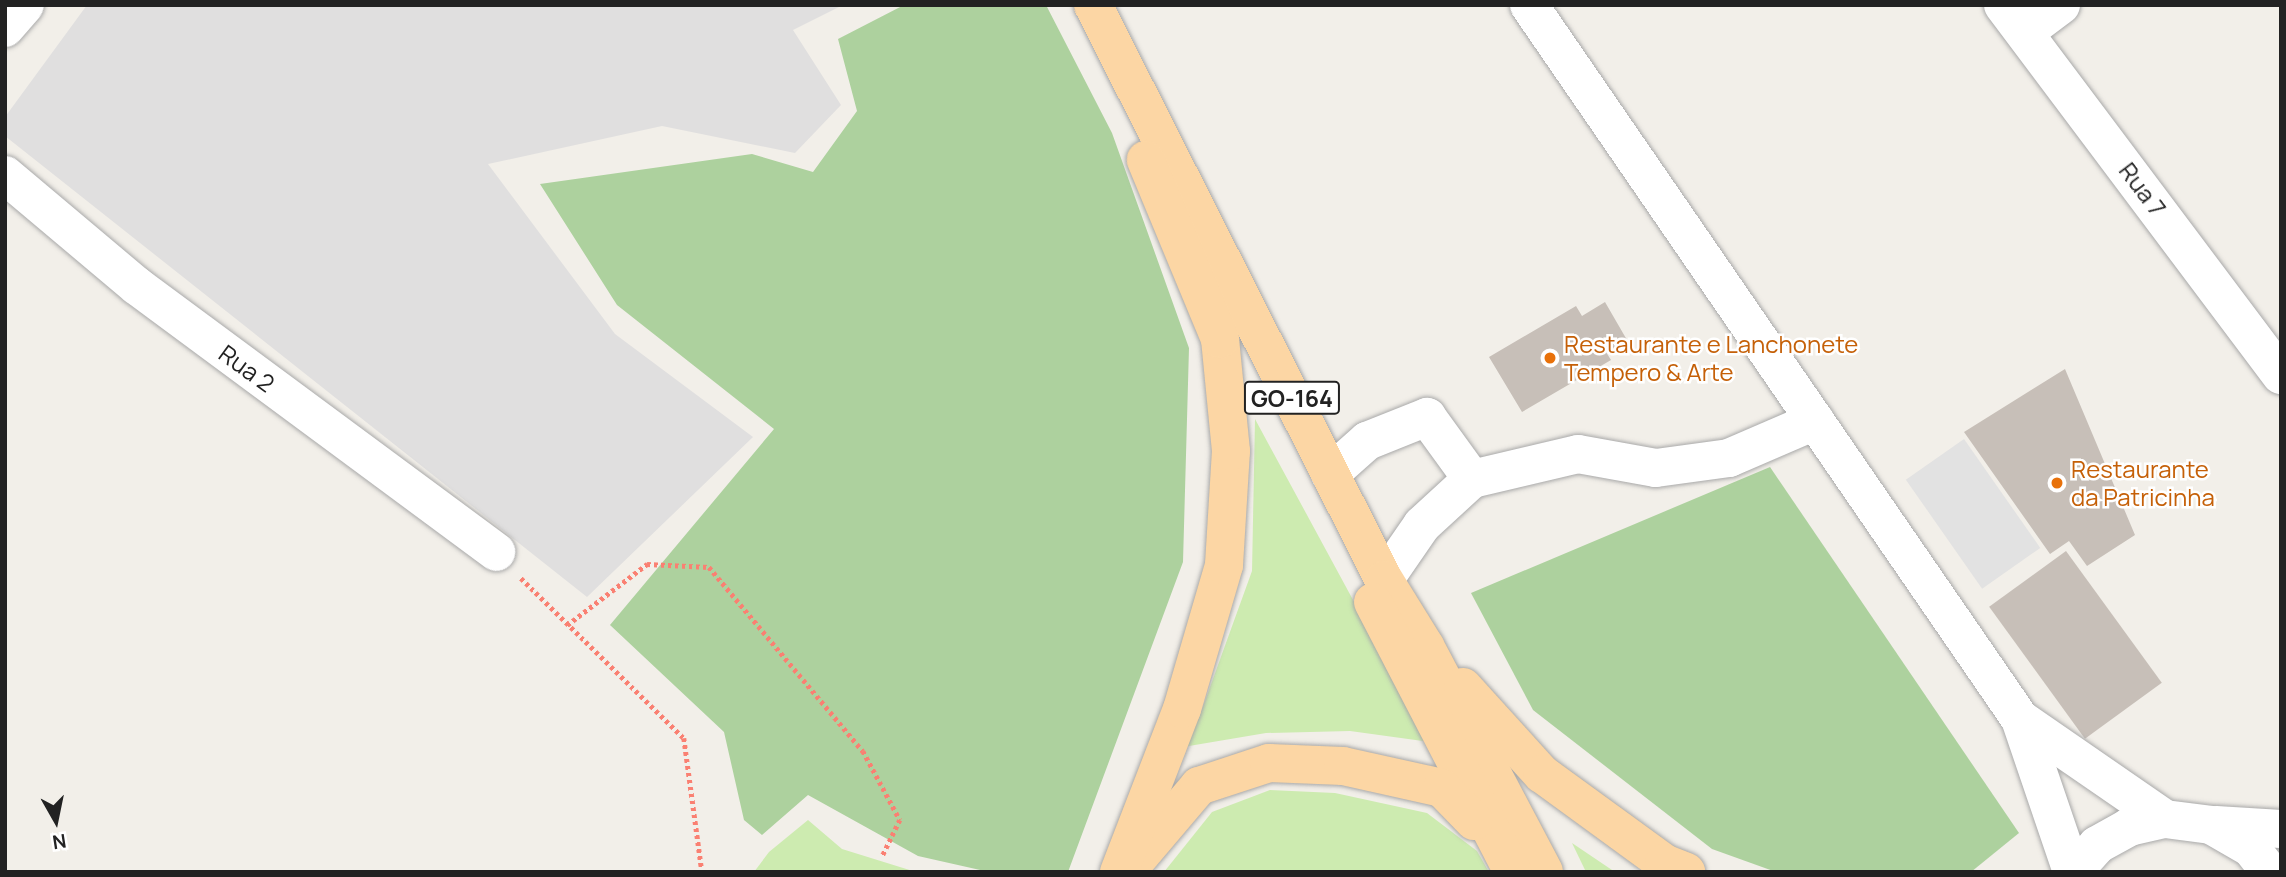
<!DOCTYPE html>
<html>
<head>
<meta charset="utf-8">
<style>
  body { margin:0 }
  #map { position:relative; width:2286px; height:877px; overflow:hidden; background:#f2efe9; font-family:Manrope,sans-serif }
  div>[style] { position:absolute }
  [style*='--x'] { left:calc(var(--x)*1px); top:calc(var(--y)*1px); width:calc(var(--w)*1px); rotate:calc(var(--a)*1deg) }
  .residential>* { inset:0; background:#e0dfdf }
  .grass>* { inset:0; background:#cdebb0 }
  .forest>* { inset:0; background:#add19e }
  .parking>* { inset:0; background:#e2e2e2; transform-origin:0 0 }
  .building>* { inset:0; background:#c7bfb8; transform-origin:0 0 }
  .path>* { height:4.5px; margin-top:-2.25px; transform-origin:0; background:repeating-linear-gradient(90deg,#fa8072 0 3.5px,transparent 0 7px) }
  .roads { filter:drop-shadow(0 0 2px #a9a9a9) drop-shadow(0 0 2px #a9a9a9) }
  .minor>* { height:38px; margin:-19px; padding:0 19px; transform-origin:19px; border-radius:19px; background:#fff }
  .major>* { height:38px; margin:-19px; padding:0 19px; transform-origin:19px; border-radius:19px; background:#fcd6a4 }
  .dots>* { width:19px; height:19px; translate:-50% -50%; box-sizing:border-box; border:4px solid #fff; border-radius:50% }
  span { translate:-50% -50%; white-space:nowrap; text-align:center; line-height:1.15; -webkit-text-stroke:5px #fff; paint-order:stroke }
  .shield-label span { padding:2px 5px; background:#fff; border:2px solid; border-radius:5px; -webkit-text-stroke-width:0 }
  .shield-label { font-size:23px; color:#222; font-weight:700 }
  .street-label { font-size:24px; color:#222 }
  .food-label { font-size:24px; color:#c56008 }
  .left { translate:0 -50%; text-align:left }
  .frame { position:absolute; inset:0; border:7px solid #222; pointer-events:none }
  .north { position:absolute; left:21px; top:786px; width:70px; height:70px; -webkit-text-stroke:5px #fff; paint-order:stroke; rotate:171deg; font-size:19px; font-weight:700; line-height:28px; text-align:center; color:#222 }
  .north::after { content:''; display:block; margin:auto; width:24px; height:32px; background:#222; clip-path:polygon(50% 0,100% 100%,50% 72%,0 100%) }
</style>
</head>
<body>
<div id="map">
  <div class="residential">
    <i style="clip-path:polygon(87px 5px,843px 5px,793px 30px,841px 105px,795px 153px,662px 126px,488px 164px,615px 334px,753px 437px,587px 597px,5px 136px,5px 117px)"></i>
  </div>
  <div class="grass">
    <i style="clip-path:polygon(1255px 419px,1430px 742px,1350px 731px,1266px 733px,1183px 747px,1201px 712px,1252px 571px)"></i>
    <i style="clip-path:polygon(1270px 790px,1335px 793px,1427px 813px,1477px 851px,1489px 872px,1164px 872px,1212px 812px)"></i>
    <i style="clip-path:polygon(808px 820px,842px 849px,916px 872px,754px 872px,769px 852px)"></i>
    <i style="clip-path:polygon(1572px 843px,1615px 872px,1586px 872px)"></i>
  </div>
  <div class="forest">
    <i style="clip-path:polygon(904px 5px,1046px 5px,1112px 133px,1189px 348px,1183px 562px,1068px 872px,989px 872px,918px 856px,808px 795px,762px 835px,744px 820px,724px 732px,610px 625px,774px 429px,617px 305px,540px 184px,752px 154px,813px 172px,857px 111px,838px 39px)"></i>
    <i style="clip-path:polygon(1770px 467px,2019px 833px,1971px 872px,1776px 872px,1712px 849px,1533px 710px,1471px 593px)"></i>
  </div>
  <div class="parking">
    <i style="left:1964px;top:439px;width:133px;height:71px;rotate:55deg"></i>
  </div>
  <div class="building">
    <i style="clip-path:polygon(1605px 302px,1627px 340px,1606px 352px,1611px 360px,1522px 412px,1489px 357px,1576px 306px,1582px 316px)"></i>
    <i style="clip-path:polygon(2065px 369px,2135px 535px,2087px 566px,2069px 541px,2050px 554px,1964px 432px)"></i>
    <i style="left:2066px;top:551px;width:163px;height:95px;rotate:54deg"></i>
  </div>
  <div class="path">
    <i style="--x:521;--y:578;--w:228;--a:44.5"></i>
    <i style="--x:684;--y:738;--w:135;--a:82.3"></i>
    <i style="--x:567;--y:625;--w:101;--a:-37.3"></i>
    <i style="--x:647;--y:564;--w:62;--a:2.8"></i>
    <i style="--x:709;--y:567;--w:240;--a:50.1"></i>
    <i style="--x:863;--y:751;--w:78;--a:61.8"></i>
    <i style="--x:900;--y:820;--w:41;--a:115.9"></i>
  </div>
  <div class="roads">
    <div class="minor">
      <i style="--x:1529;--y:5;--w:867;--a:55.48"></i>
      <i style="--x:2020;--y:719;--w:162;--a:71.2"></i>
      <i style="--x:2003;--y:5;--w:463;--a:53.1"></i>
      <i style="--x:5;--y:28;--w:30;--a:-49"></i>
      <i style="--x:2025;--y:32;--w:45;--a:-36.9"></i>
      <i style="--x:5;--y:175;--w:172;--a:40.1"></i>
      <i style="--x:137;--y:286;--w:447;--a:36.5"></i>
      <i style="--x:1330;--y:474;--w:50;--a:-41.7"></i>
      <i style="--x:1367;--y:441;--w:65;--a:-21.8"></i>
      <i style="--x:1427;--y:417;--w:77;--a:54"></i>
      <i style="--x:1472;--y:479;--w:68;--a:137.4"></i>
      <i style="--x:1422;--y:525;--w:67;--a:124.6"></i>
      <i style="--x:1472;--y:479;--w:109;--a:-13.3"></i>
      <i style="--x:1578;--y:454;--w:79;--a:10.2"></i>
      <i style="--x:1656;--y:468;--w:74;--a:-7.8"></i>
      <i style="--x:1729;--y:458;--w:94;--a:-23.3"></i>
      <i style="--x:2020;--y:719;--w:176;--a:34.6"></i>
      <i style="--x:2216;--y:825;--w:65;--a:3.5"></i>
      <i style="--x:2073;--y:872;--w:36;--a:-48"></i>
      <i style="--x:2097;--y:845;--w:37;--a:-29"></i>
      <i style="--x:2129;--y:827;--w:37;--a:-13"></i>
      <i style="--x:2165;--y:819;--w:46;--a:7.4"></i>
      <i style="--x:2211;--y:825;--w:46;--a:29.9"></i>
      <i style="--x:2251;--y:848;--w:31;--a:52"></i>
    </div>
    <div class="major">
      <i style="--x:1093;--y:5;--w:644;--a:63.16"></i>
      <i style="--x:1384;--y:580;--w:78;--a:58.2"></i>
      <i style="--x:1425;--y:646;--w:255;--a:62.2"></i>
      <i style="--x:1373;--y:602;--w:304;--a:62.6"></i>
      <i style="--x:1463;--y:687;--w:118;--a:47.8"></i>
      <i style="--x:1542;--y:774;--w:151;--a:36.1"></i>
      <i style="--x:1664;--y:863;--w:24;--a:22"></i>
      <i style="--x:1132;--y:865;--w:104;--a:-49.7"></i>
      <i style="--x:1199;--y:786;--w:74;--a:-18.2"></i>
      <i style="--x:1269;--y:763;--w:74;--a:2.3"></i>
      <i style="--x:1343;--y:766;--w:101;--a:12.5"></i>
      <i style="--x:1442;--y:788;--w:46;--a:45.9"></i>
      <i style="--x:1119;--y:872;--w:175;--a:-68.9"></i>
      <i style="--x:1182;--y:709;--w:150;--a:-73.7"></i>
      <i style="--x:1224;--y:565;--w:114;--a:-86.5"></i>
      <i style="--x:1231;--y:451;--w:113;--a:-95.6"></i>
      <i style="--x:1220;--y:339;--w:194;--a:-112.5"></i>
    </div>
  </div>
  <div class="dots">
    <i style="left:1550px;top:358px;background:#e8710a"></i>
    <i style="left:2057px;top:483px;background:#e8710a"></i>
  </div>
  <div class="shield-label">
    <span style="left:1292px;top:398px">GO-164</span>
  </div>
  <div class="street-label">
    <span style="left:2143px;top:189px;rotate:53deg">Rua 7</span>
    <span style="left:247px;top:368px;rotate:36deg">Rua 2</span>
  </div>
  <div class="food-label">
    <span class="left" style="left:1564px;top:358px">Restaurante e Lanchonete<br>Tempero &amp; Arte</span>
    <span class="left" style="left:2071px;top:483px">Restaurante<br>da Patricinha</span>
  </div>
  <div class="frame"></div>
  <div class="north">N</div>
</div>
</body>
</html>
